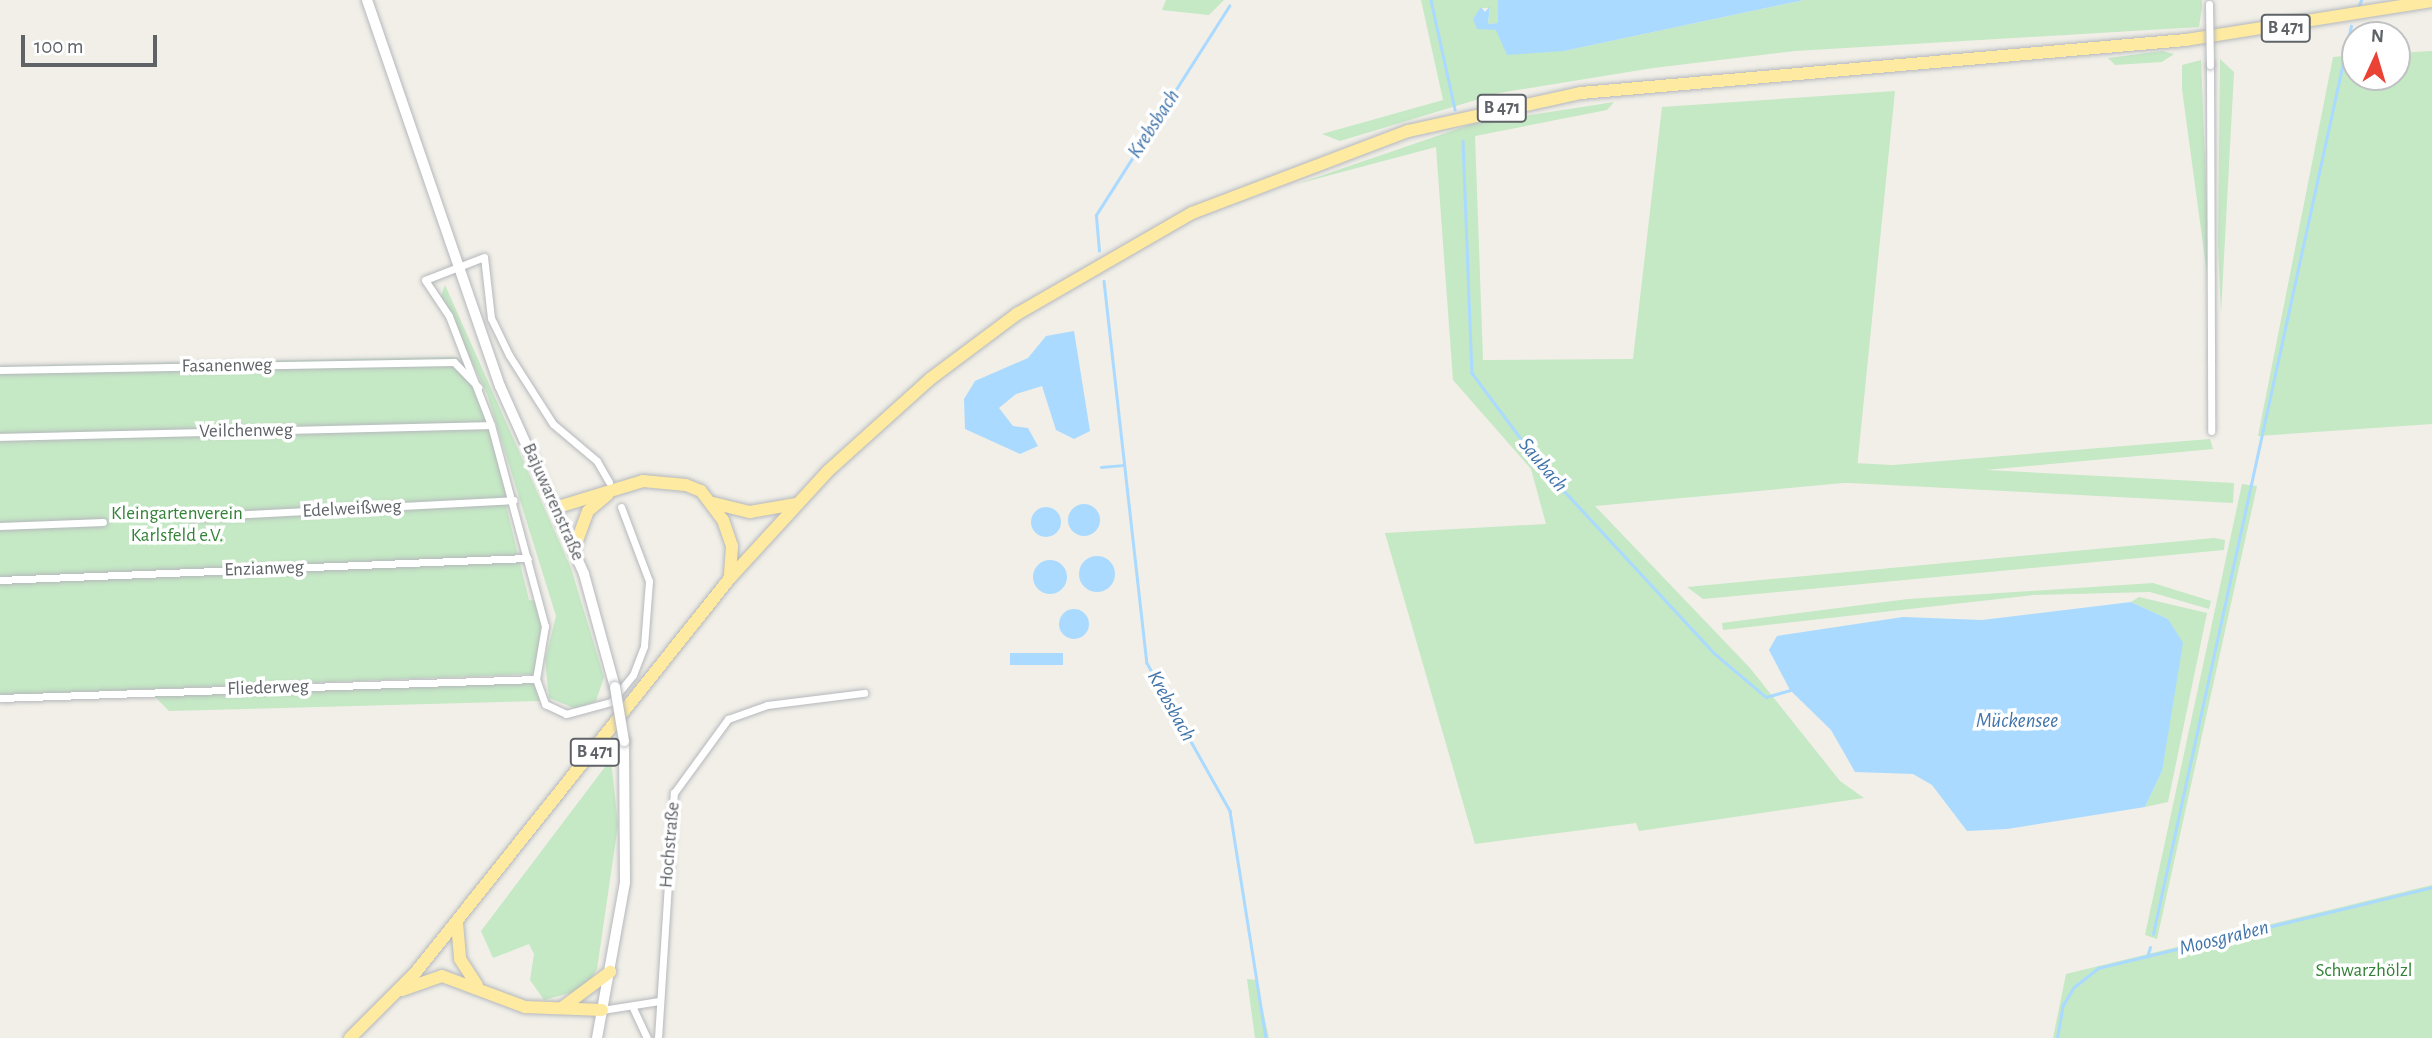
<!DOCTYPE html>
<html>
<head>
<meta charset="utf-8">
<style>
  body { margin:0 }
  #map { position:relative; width:2432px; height:1038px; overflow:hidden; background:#f1efe8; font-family:"Alegreya Sans",sans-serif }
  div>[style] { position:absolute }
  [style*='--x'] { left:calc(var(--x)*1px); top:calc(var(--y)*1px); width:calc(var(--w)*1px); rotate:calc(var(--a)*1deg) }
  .green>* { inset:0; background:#c5e8c5; transform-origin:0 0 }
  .water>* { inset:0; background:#aadaff; transform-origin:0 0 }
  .round { border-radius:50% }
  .stream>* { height:2.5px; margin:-1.25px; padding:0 1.25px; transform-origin:1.25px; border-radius:1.25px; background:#aadaff }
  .roads { filter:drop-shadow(0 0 2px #b5b8bc) drop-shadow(0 0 2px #b5b8bc) }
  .minor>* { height:7px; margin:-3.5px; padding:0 3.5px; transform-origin:3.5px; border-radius:3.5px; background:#fff }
  .secondary>* { height:10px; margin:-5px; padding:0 5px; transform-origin:5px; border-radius:5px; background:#fff }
  .trunk>* { height:12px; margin:-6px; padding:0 6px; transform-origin:6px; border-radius:6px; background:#feeaa1 }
  .bridges { filter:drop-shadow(0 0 2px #b5b8bc) drop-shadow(0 0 2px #b5b8bc) }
  .minor-bridge>* { height:7px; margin:-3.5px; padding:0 3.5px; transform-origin:3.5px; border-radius:3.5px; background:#fff }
  .secondary-bridge>* { height:10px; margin:-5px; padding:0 5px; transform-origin:5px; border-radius:5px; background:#fff }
  span { translate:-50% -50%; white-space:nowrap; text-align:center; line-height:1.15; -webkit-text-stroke:7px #fff; paint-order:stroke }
  .shield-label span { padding:2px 5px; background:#fff; border:2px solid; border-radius:5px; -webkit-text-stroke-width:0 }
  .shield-label { font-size:18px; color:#5f6368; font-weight:700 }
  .street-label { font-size:19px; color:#5f6368 }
  .park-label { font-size:19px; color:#348238 }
  .water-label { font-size:21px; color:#4174aa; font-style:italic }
  .north { position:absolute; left:2341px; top:21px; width:70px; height:70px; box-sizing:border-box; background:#fff; border:2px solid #bfc1c3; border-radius:50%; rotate:4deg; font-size:19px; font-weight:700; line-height:28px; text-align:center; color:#5f6368 }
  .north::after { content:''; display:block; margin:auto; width:24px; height:32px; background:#ea4335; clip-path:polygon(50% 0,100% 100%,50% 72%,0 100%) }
  .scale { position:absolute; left:21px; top:35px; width:136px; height:32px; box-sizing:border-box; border:4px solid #5f6368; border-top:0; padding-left:9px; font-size:21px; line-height:24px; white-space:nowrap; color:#5f6368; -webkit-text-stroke:5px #fff; paint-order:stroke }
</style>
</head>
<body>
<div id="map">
  <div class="green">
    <i style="clip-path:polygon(1166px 0,1224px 0,1209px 15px,1162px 10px)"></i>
    <i style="clip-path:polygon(1421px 0,1498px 0,1498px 23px,1488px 24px,1490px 8px,1481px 8px,1473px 19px,1496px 30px,1564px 51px,1804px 0,2202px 0,2202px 7px,2199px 27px,1795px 51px,1653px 68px,1499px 93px,1340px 141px,1322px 134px,1443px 100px)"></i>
    <i style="clip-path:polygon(2162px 51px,2174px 54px,2162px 62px,2115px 65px,2108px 58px)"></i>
    <i style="clip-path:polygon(2432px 51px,2432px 424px,2258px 436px,2333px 57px,2355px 55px,2355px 77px,2397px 77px,2397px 53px)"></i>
    <i style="clip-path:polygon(2220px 59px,2234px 72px,2221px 313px,2218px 245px)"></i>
    <i style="clip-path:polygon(2201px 60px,2208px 234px,2208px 281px,2182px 89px,2182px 65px)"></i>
    <i style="clip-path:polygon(1895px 91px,1857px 468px,2210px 439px,2213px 449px,1595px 506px,1750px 668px,1840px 781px,1864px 798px,1639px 831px,1636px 823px,1475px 844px,1385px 533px,1546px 524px,1531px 469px,1453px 380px,1436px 147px,1297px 184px,1472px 124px,1614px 102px,1607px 110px,1475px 136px,1483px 360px,1633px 359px,1662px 107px)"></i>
    <i style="clip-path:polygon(445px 285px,571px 568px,604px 677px,596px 701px,586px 705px,574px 708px,549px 698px,545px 660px,556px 616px,487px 394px,441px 296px)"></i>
    <i style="clip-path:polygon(457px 357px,479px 392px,512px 503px,506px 505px,529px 600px,537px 601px,542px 627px,534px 674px,0 695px,0 366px)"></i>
    <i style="left:2234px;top:483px;width:20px;height:590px;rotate:93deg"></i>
    <i style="clip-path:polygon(2242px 484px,2257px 486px,2157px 939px,2145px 935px)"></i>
    <i style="clip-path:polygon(2214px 538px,2225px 540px,2224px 550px,1703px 599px,1687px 587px)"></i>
    <i style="clip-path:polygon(2153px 583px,2211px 601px,2209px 609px,2150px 592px,2034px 595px,1723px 630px,1722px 623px,1908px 599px)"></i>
    <i style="clip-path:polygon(2139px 597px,2207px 613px,2168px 802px,2145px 807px,2162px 771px,2168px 619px,2131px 602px)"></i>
    <i style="clip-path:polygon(535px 683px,540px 701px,169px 711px,154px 696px)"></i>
    <i style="clip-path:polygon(611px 759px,618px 825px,597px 969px,585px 989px,544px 1000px,530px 980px,534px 954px,529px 944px,493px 958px,481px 931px)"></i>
    <i style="clip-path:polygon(2432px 885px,2432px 1038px,2053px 1038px,2066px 974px)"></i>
    <i style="clip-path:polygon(1247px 979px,1256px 980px,1269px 1038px,1255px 1038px)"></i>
  </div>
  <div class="water">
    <i style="clip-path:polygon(1498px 0,1804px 0,1564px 51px,1507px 55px,1496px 30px,1477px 29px,1473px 19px,1481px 7px,1485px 12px,1490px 6px,1488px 24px,1498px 23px)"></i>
    <i style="clip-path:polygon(1074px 331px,1090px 431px,1074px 439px,1056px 430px,1042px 386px,1016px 394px,999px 408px,1013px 426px,1028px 428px,1038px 446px,1020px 454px,965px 429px,964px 399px,975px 381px,1028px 358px,1046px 336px)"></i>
    <i class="round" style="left:1068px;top:504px;width:32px;height:32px"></i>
    <i class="round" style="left:1031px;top:507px;width:30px;height:30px"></i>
    <i class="round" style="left:1079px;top:556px;width:36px;height:36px"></i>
    <i class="round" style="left:1033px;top:560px;width:34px;height:34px"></i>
    <i style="clip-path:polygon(2131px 602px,2168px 619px,2183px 643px,2162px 771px,2145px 807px,2007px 829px,1967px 831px,1932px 785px,1913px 774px,1855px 772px,1831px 730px,1790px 690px,1769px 650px,1777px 636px,1903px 617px,1982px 620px)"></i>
    <i class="round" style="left:1059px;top:609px;width:30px;height:30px"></i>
    <i style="left:1063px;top:653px;width:12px;height:53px;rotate:90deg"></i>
  </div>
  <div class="stream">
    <i style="--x:1431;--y:0;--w:112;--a:77.6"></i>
    <i style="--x:2358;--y:8;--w:9;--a:-69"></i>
    <i style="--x:1463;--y:141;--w:232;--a:87.8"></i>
    <i style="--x:1472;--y:373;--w:117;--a:53.3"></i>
    <i style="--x:1542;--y:467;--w:253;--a:47.2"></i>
    <i style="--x:1714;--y:653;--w:68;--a:40.2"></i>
    <i style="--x:1766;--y:697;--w:25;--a:-16"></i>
    <i style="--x:1099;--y:251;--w:36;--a:-95"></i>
    <i style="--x:1096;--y:215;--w:248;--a:-57.5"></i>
    <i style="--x:1104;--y:281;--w:384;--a:83.6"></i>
    <i style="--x:1147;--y:663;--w:170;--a:60.7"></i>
    <i style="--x:1230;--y:811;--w:230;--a:81"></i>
    <i style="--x:1101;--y:467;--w:21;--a:-5"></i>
    <i style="--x:2153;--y:934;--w:929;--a:-77.7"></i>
    <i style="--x:2147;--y:957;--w:10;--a:-73"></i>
    <i style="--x:2057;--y:1038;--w:34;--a:-80"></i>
    <i style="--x:2063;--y:1005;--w:21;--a:-59"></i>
    <i style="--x:2074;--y:987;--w:31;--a:-38"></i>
    <i style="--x:2098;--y:968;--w:344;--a:-13.6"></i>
  </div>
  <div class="roads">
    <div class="minor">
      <i style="--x:2210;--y:65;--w:366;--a:89.8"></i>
      <i style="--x:0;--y:370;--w:454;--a:-1"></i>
      <i style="--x:454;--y:362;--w:35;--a:46"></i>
      <i style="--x:0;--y:437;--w:491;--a:-1.4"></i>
      <i style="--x:609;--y:482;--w:24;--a:-120"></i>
      <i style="--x:597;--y:461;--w:57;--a:-139.9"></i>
      <i style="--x:553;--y:424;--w:82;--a:-122.5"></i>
      <i style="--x:509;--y:355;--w:41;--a:-115.9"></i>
      <i style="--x:491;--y:318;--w:61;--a:-96.5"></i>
      <i style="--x:484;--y:257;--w:63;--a:158.7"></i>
      <i style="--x:425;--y:280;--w:43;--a:56.3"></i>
      <i style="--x:449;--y:316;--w:117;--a:68.9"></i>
      <i style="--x:491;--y:425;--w:208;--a:75"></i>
      <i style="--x:545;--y:626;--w:54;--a:99.6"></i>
      <i style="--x:536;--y:679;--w:27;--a:70"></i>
      <i style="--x:545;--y:704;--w:23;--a:25"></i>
      <i style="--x:566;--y:714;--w:47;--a:-14.9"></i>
      <i style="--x:611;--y:702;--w:35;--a:-51"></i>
      <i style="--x:633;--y:675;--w:31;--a:-69"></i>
      <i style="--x:644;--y:646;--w:65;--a:-85.6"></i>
      <i style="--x:649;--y:581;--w:79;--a:-110.7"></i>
      <i style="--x:191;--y:517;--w:323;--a:-3"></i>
      <i style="--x:0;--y:526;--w:103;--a:-2.2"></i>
      <i style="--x:0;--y:580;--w:528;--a:-2.39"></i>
      <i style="--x:0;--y:698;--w:536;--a:-2.03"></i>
      <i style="--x:633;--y:1008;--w:33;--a:65"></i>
      <i style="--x:602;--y:1010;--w:58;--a:-9"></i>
      <i style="--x:658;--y:1038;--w:246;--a:-86.3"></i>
      <i style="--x:674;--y:793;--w:92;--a:-53.9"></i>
      <i style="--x:728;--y:719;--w:41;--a:-19.7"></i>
      <i style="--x:767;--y:705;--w:98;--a:-7.1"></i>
    </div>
    <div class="secondary">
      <i style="--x:367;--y:0;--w:408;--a:71"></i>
      <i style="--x:500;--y:386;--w:206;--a:65.9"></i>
      <i style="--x:584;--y:574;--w:117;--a:74.7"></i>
      <i style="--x:597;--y:1038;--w:158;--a:-79.8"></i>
      <i style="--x:625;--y:882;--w:141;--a:-90.4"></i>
    </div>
    <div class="trunk">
      <i style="--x:713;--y:503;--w:38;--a:14"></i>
      <i style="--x:750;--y:512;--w:47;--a:-9.9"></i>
      <i style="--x:558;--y:507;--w:89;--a:-17"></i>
      <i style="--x:643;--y:481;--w:43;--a:5.3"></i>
      <i style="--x:686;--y:485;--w:16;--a:22"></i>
      <i style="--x:701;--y:491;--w:36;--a:53"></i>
      <i style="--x:723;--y:520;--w:28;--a:71"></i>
      <i style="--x:732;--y:546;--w:31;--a:94"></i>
      <i style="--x:574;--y:549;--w:40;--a:-69.8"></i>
      <i style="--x:588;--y:511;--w:25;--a:-40"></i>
      <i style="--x:457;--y:923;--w:36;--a:85"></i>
      <i style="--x:460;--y:959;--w:31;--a:57"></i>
      <i style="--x:402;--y:990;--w:42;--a:-19.3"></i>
      <i style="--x:442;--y:976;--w:89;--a:20.5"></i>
      <i style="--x:525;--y:1007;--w:77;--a:2.2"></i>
      <i style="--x:563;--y:1007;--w:59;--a:-36.7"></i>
      <i style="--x:350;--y:1038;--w:93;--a:-45"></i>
      <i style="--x:416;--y:972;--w:504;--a:-51.45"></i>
      <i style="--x:730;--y:578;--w:145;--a:-47.5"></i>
      <i style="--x:828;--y:471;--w:137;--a:-42"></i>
      <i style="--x:930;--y:379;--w:109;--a:-36.8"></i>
      <i style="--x:1017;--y:314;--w:202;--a:-30"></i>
      <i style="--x:1192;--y:213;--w:231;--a:-20.8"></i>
      <i style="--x:1408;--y:131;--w:177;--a:-12.4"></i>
      <i style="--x:1581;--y:93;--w:607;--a:-5.01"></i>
      <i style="--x:2186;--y:40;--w:249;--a:-9"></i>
    </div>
  </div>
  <div class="bridges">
    <div class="minor-bridge">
      <i style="--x:2209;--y:4;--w:61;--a:89.1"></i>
    </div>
    <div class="secondary-bridge">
      <i style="--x:615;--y:687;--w:55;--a:80.5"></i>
    </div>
  </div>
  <div class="shield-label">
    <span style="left:2286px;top:28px">B 471</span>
    <span style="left:1502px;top:108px">B 471</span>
    <span style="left:595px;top:752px">B 471</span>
  </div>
  <div class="street-label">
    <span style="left:227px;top:366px;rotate:-1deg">Fasanenweg</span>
    <span style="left:246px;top:431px;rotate:-1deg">Veilchenweg</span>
    <span style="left:553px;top:502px;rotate:66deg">Bajuwarenstraße</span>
    <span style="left:352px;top:509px;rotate:-3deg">Edelweißweg</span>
    <span style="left:264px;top:569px;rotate:-2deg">Enzianweg</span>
    <span style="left:268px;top:688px;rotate:-2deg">Fliederweg</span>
    <span style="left:670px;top:845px;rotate:-85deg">Hochstraße</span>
  </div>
  <div class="park-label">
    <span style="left:177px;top:525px">Kleingartenverein<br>Karlsfeld e.V.</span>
    <span style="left:2364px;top:971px">Schwarzhölzl</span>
  </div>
  <div class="water-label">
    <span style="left:1154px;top:124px;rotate:-57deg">Krebsbach</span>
    <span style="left:1543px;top:465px;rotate:50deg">Saubach</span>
    <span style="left:1171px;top:706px;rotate:61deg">Krebsbach</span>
    <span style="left:2017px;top:721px">Mückensee</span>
    <span style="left:2224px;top:938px;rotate:-14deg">Moosgraben</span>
  </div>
  <div class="north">N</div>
  <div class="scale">100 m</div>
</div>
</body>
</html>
